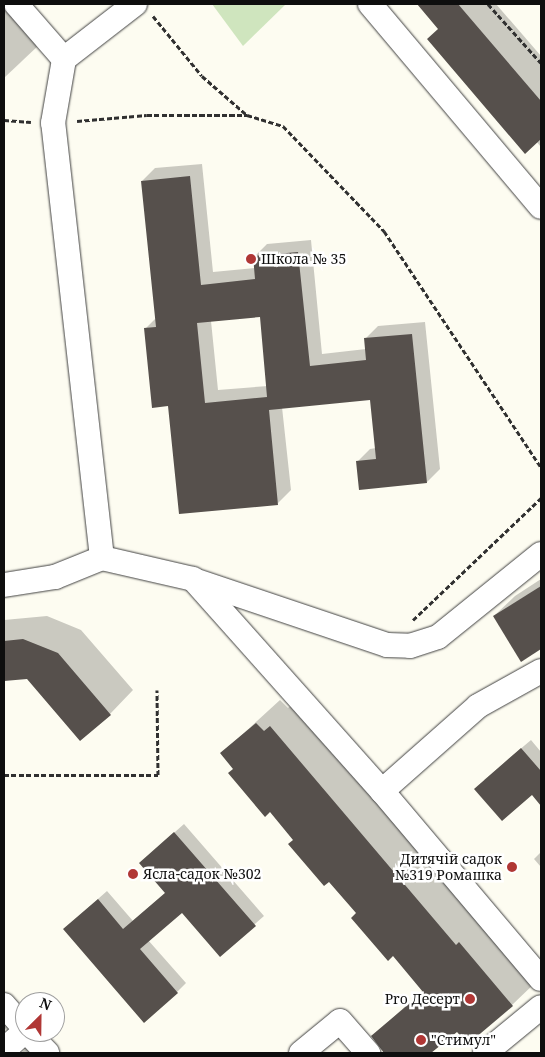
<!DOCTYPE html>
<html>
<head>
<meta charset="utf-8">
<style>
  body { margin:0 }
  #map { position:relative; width:545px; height:1057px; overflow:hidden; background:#fdfcf1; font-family:"Noto Serif",serif }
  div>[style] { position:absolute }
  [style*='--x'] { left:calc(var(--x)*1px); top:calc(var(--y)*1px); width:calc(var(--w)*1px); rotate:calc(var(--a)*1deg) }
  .green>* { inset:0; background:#cfe5be }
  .shadow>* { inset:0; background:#0003 }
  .building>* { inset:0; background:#56504c }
  .path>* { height:3px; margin-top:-1.5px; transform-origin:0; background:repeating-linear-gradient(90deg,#303030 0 5px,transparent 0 7.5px) }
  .roads { filter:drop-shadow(0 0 1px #414141) drop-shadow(0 0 1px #414141) }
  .minor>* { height:24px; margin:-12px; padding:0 12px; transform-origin:12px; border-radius:12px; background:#fff }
  .dots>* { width:14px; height:14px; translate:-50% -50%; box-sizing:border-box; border:2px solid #fff; border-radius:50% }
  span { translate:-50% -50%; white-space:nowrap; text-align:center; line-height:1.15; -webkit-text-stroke:5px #fff; paint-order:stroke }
  .poi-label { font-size:14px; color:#0e0e0e }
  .left { translate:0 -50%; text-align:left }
  .right { translate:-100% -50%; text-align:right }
  .frame { position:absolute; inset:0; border:5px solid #0e0e0e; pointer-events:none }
  .north { position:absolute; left:15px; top:992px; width:50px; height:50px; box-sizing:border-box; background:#fff; border:1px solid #9f9f9f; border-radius:50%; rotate:23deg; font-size:14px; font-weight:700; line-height:20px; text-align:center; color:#0e0e0e }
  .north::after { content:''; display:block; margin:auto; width:18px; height:22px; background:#b03735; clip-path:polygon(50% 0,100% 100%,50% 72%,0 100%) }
</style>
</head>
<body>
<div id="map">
  <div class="green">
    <i style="clip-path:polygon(212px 4px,286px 4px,243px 46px)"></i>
  </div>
  <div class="shadow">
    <i style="clip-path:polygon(4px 4px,39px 45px,4px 78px)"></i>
    <i style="clip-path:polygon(418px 4px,496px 4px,541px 56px,541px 147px)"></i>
    <i style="clip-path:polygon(evenodd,202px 164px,213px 272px,255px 268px,254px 257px,267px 244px,311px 240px,322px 354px,366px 349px,365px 339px,378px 326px,425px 322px,440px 469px,427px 482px,357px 462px,370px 449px,376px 448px,371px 399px,282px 407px,291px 490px,278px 503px,169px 405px,145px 329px,156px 318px,142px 181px,155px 168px,202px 164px,261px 316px,268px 386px,218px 390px,211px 321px,261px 316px)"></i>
    <i style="clip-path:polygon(541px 579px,541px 648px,521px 660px,494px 616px,515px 596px)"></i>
    <i style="clip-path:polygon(47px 616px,81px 630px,133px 690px,110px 714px,27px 678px,4px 680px,4px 620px)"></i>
    <i style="clip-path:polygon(280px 700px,288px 708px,294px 703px,536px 982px,512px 1005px,457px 1030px,425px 1053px,386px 1053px,373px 1036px,423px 990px,222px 753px)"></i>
    <i style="clip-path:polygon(531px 740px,541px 752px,541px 804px,532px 793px,484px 780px)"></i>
    <i style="clip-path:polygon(184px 824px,264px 916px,220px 955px,182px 911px,148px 940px,186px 983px,177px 992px,64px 929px,107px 891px,133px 921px,166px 892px,140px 863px)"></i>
    <i style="clip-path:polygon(541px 852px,541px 867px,534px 859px)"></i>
    <i style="clip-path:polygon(4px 1015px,10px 1024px,4px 1031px)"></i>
    <i style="clip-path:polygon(30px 1046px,37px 1053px,21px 1053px)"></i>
  </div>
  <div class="building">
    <i style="clip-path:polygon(417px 4px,458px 4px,541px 101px,541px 139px,525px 154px,427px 39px,438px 29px)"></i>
    <i style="clip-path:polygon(evenodd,190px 176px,201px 285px,255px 279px,253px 256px,298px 252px,310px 366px,366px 360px,364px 338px,412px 334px,427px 483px,359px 490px,356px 461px,376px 459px,370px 400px,269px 410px,278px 505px,179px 514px,168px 406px,152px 408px,144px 328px,156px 327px,141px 181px,190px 176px,260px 317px,267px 397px,205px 403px,197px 323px,260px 317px)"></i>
    <i style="clip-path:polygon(541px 586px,541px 649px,521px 662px,493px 616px)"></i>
    <i style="clip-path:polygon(23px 639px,58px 653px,111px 715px,80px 741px,27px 679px,4px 681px,4px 641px)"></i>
    <i style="clip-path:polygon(256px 723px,264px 731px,270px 726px,456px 945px,459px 942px,513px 1006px,468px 1044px,457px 1032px,431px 1053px,384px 1053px,371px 1036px,423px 992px,393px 956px,388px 961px,351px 918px,356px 913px,329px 882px,324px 886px,288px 844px,293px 840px,270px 812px,265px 817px,228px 773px,233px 769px,220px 753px)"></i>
    <i style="clip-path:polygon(521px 748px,541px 771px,541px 806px,532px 795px,502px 821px,474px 789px)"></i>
    <i style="clip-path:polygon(174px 832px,256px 926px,220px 957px,182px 913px,140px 949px,178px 993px,144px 1023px,63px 929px,98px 899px,123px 929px,165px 893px,139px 863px)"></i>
  </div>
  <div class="path">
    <i style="--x:488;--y:4;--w:79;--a:48.1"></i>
    <i style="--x:153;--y:16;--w:77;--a:50.8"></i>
    <i style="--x:202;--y:76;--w:60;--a:40.9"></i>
    <i style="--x:247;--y:115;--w:38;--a:17"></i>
    <i style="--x:283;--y:126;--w:146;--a:46.1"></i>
    <i style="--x:384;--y:231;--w:283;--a:56.4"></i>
    <i style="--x:4;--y:120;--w:27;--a:4"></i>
    <i style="--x:77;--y:121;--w:70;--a:-4.9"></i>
    <i style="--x:147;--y:115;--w:100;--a:0"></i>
    <i style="--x:413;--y:620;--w:177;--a:-43.6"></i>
    <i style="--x:4;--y:775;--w:154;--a:0"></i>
    <i style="--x:158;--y:775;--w:85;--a:-90.7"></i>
  </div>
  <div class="roads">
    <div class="minor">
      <i style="--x:16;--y:4;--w:73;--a:48.9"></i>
      <i style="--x:370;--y:4;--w:265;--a:49.9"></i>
      <i style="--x:102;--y:558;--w:438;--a:-96.4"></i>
      <i style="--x:53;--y:123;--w:65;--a:-80.2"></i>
      <i style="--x:64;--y:59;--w:90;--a:-37.8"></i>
      <i style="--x:194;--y:580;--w:204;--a:18.6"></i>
      <i style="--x:387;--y:645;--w:23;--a:2"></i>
      <i style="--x:410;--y:646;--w:29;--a:-18"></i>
      <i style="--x:438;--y:637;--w:132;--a:-38.9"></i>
      <i style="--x:4;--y:585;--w:52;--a:-8.9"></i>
      <i style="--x:55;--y:577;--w:51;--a:-22"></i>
      <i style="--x:102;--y:558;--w:93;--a:13"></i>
      <i style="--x:193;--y:579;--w:284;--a:48.3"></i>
      <i style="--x:382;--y:791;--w:246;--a:49.8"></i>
      <i style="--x:382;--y:791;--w:128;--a:-41.5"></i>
      <i style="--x:478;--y:706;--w:72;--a:-29.1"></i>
      <i style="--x:4;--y:1005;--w:32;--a:49"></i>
      <i style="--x:27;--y:1032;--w:29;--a:46"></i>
      <i style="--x:4;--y:1050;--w:28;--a:-42"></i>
      <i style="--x:301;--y:1053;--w:50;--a:-39.4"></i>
      <i style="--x:340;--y:1021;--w:43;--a:48.8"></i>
      <i style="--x:485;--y:1053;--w:72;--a:-39.4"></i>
    </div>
  </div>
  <div class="dots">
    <i style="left:251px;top:259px;background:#b03735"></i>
    <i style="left:512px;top:867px;background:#b03735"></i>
    <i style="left:133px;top:874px;background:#b03735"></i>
    <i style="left:470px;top:999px;background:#b03735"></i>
    <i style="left:421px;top:1040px;background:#b03735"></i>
  </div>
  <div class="poi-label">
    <span class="left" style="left:261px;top:259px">Школа № 35</span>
    <span class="right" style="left:502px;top:867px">Дитячій садок<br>№319 Ромашка</span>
    <span class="left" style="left:143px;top:874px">Ясла-садок №302</span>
    <span class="right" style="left:460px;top:999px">Pro Десерт</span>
    <span class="left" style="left:431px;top:1040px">"Стимул"</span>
  </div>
  <div class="frame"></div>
  <div class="north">N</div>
</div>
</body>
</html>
